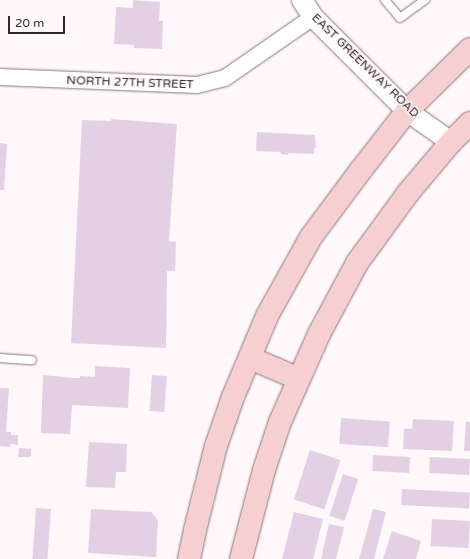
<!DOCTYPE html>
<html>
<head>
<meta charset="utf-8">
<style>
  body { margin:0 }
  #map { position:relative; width:470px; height:559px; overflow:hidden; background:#fef8fa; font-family:"Varela Round",sans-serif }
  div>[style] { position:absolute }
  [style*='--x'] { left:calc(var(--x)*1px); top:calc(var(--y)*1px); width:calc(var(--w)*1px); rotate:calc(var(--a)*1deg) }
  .building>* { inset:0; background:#e4d0e5; transform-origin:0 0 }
  .roads { filter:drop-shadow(0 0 1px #8c727c) drop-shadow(0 0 1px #8c727c) }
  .service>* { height:8px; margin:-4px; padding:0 4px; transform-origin:4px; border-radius:4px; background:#fff }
  .minor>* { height:16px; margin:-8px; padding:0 8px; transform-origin:8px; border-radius:8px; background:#fff }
  .tertiary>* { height:20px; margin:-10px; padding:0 10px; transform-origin:10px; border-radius:10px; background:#fff }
  .secondary>* { height:22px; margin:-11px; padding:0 11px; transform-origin:11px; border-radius:11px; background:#f6d0d0 }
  span { translate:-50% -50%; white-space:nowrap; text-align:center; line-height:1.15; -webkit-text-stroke:3px #fef8fa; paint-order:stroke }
  .street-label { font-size:12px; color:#32262b }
  .scale { position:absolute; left:8px; top:16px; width:57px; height:18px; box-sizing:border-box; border:2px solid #32262b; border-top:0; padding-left:5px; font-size:12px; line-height:14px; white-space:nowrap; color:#32262b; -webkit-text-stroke:3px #fef8fa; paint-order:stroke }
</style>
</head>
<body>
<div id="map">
  <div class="building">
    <i style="clip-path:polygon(133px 0,160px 2px,159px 21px,163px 21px,162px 49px,134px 48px,134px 45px,114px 44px,116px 7px,133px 8px)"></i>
    <i style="clip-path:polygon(111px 119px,177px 124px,169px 241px,176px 242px,175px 271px,167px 271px,166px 348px,71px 343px,82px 120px,111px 121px)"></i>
    <i style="clip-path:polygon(257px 132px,315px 135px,316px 148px,314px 148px,314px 154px,288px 153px,288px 155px,281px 154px,281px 152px,256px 151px)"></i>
    <i style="clip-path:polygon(0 143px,7px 144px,4px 190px,0 190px)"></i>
    <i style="clip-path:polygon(95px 366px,130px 368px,128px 408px,72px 405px,70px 434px,41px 433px,43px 375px,73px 378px,80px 378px,80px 376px,95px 377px)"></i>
    <i style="left:152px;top:375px;width:15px;height:36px;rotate:4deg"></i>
    <i style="clip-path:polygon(0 388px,9px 388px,6px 432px,11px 432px,11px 435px,18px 435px,18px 445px,11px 444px,10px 447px,0 446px)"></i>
    <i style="left:341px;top:418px;width:49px;height:26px;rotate:4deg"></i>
    <i style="clip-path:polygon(413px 419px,454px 421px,452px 451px,403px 449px,404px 429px,412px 429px)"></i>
    <i style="clip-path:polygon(466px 422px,470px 422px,470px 451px,464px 451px)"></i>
    <i style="clip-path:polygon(89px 442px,127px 444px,126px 472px,116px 472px,115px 488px,86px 487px)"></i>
    <i style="clip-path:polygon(19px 448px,31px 449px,31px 457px,18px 457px)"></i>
    <i style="left:310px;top:450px;width:32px;height:52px;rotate:18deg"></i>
    <i style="left:373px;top:455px;width:37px;height:16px;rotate:3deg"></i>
    <i style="left:430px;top:457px;width:40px;height:16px;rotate:3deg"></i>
    <i style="left:343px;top:474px;width:16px;height:44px;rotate:18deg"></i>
    <i style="left:402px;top:489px;width:68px;height:16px;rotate:3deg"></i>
    <i style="left:36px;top:508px;width:15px;height:51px;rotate:4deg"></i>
    <i style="clip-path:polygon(91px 509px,151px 512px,158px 520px,156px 557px,88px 553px)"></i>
    <i style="clip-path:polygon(373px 509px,386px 512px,374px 559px,359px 559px)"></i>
    <i style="clip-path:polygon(294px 512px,323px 519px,313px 559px,282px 559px)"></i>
    <i style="left:432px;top:519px;width:38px;height:27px;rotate:3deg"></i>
    <i style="clip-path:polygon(329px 524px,344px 527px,336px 559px,321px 559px)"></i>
    <i style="clip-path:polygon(392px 531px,421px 541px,416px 559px,383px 559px)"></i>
  </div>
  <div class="roads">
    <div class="service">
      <i style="--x:385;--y:0;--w:23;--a:50"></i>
      <i style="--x:400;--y:18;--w:31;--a:-36"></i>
      <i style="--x:0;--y:358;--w:32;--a:4"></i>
    </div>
    <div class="minor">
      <i style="--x:0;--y:77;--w:197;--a:2.3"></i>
      <i style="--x:197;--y:85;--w:29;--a:-14"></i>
      <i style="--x:225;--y:78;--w:107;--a:-34.7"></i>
    </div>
    <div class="tertiary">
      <i style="--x:302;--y:0;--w:20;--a:57"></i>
      <i style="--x:313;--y:17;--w:133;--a:45"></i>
      <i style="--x:407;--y:111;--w:54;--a:35.2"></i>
    </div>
    <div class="secondary">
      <i style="--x:250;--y:358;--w:53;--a:23.2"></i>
      <i style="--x:189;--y:559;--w:30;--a:-78"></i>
      <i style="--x:195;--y:530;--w:87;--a:-76"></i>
      <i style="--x:216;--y:446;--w:52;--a:-70.9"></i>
      <i style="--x:233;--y:397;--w:88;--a:-67.2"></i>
      <i style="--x:267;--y:316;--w:90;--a:-60.9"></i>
      <i style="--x:311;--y:237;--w:84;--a:-53.3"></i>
      <i style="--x:361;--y:170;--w:75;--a:-52.1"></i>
      <i style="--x:407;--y:111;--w:88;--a:-44.5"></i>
      <i style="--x:241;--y:559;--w:92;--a:-75.5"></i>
      <i style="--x:264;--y:470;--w:51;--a:-71.6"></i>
      <i style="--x:280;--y:422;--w:96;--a:-66.1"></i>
      <i style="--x:319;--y:334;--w:81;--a:-61.8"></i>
      <i style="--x:357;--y:263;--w:87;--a:-53.9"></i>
      <i style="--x:408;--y:193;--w:67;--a:-49.9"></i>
      <i style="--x:451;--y:142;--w:27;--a:-45"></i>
    </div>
  </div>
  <div class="street-label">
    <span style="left:365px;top:66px;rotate:44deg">EAST GREENWAY ROAD</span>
    <span style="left:130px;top:83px;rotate:2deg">NORTH 27TH STREET</span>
  </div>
  <div class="scale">20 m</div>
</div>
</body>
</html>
